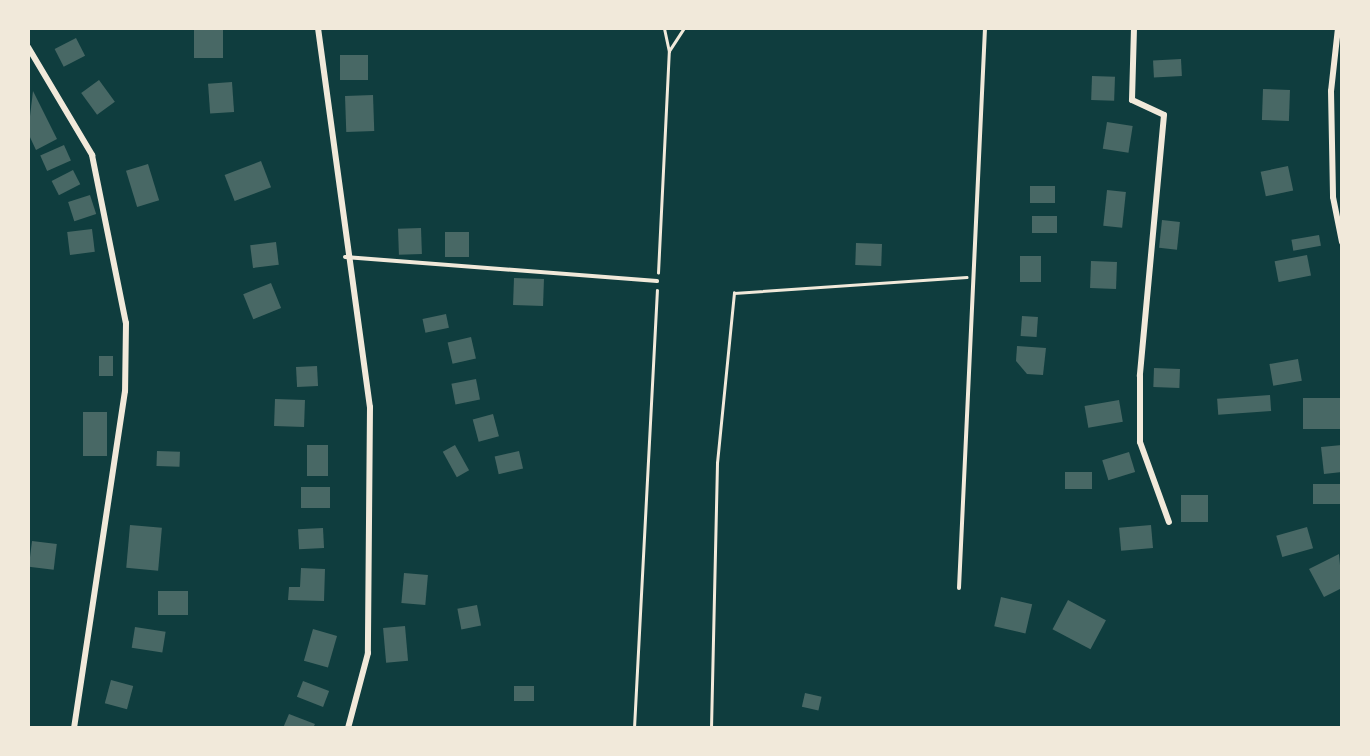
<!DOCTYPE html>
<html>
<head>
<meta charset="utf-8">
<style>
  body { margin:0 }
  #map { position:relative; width:1370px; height:756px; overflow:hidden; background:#0f3d3e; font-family:Ubuntu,sans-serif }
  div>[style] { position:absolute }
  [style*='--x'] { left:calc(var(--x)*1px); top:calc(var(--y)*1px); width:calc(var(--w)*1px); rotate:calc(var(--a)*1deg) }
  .building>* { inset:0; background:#486865; transform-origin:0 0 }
  .path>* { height:2.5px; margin:-1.25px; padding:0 1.25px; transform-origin:1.25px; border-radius:1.25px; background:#f1e9da }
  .service>* { height:4px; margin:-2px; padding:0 2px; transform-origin:2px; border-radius:2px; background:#f1e9da }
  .minor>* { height:6px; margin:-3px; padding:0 3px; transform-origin:3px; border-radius:3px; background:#f1e9da }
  span { translate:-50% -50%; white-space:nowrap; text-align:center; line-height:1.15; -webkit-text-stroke:10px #f1e9da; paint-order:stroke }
  .frame { position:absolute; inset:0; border:30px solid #f1e9da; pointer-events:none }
</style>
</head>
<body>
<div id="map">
  <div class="building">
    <i style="left:194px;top:28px;width:29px;height:30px"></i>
    <i style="left:76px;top:38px;width:20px;height:24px;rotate:63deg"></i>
    <i style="left:340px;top:55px;width:28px;height:25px"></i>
    <i style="left:1181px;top:59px;width:17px;height:28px;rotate:87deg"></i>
    <i style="left:1092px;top:76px;width:23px;height:24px;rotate:2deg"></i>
    <i style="left:99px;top:80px;width:27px;height:22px;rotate:54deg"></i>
    <i style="left:232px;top:82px;width:30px;height:24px;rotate:86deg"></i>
    <i style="left:1263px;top:89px;width:27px;height:31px;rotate:2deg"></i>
    <i style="clip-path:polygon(33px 91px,57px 139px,36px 150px,28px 133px)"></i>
    <i style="left:373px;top:95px;width:36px;height:28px;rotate:88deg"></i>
    <i style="left:1107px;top:122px;width:26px;height:27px;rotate:9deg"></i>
    <i style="left:64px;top:145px;width:17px;height:26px;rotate:66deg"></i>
    <i style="left:261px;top:161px;width:28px;height:39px;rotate:69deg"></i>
    <i style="left:148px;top:164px;width:38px;height:23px;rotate:73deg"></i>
    <i style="left:1288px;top:166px;width:25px;height:28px;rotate:78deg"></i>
    <i style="left:73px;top:170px;width:16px;height:24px;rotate:63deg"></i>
    <i style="left:1030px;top:186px;width:25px;height:17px"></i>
    <i style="left:1107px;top:190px;width:19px;height:36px;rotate:6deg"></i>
    <i style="left:90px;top:195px;width:20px;height:23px;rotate:72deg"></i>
    <i style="left:1057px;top:216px;width:17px;height:25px;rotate:90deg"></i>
    <i style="left:1162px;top:220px;width:18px;height:28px;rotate:6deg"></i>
    <i style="left:421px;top:228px;width:26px;height:23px;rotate:88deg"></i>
    <i style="left:92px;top:229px;width:23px;height:25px;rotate:83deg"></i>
    <i style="left:445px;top:232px;width:24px;height:25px"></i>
    <i style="left:1319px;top:235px;width:11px;height:28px;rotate:80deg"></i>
    <i style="left:276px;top:242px;width:23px;height:26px;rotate:83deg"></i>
    <i style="left:856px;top:243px;width:26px;height:22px;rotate:2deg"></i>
    <i style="left:1307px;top:255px;width:21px;height:33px;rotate:79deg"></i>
    <i style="left:1020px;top:256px;width:21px;height:26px"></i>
    <i style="left:1091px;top:261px;width:26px;height:27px;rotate:2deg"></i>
    <i style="left:514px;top:278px;width:30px;height:27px;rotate:2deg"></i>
    <i style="left:271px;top:283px;width:27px;height:30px;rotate:68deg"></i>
    <i style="left:446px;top:314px;width:14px;height:24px;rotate:78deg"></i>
    <i style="left:1022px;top:316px;width:16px;height:20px;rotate:4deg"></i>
    <i style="left:471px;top:337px;width:22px;height:24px;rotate:77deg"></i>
    <i style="clip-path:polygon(1017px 346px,1046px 348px,1043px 375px,1027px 374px,1016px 361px)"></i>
    <i style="left:99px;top:356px;width:14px;height:20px"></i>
    <i style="left:1298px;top:359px;width:22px;height:29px;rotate:80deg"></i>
    <i style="left:317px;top:366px;width:20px;height:21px;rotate:87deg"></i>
    <i style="left:1154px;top:368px;width:26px;height:19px;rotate:2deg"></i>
    <i style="left:476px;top:379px;width:21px;height:25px;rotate:79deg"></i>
    <i style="left:1270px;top:395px;width:16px;height:53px;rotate:86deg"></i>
    <i style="left:1342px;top:398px;width:31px;height:39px;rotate:90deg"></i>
    <i style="left:275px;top:399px;width:30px;height:27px;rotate:2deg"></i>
    <i style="left:1119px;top:400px;width:22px;height:35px;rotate:80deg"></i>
    <i style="left:83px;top:412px;width:24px;height:44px"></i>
    <i style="left:493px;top:414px;width:23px;height:21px;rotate:75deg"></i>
    <i style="left:307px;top:445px;width:21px;height:31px"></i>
    <i style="left:455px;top:445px;width:29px;height:14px;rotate:61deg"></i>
    <i style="clip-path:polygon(1342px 445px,1342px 472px,1324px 474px,1321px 447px)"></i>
    <i style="left:157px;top:451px;width:23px;height:15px;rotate:2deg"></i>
    <i style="left:519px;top:451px;width:18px;height:25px;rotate:77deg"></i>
    <i style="left:1129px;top:452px;width:21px;height:28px;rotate:73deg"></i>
    <i style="left:1065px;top:472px;width:27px;height:17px"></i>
    <i style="left:1342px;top:484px;width:20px;height:29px;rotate:90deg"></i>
    <i style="left:301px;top:487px;width:29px;height:21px"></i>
    <i style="left:1181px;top:495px;width:27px;height:27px"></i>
    <i style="left:130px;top:525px;width:32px;height:43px;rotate:5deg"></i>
    <i style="left:1151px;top:525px;width:23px;height:32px;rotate:85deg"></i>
    <i style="left:1307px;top:527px;width:22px;height:32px;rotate:74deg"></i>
    <i style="left:323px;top:528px;width:20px;height:25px;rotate:87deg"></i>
    <i style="left:32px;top:541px;width:25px;height:26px;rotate:7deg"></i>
    <i style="clip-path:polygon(1339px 554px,1342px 588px,1324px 597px,1309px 569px)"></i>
    <i style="clip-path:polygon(301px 568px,325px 569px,324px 601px,288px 600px,289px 587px,300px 587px)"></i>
    <i style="left:404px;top:573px;width:24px;height:30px;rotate:5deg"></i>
    <i style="left:158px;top:591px;width:30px;height:24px"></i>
    <i style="left:1001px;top:597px;width:32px;height:30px;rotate:13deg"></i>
    <i style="left:1068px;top:600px;width:43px;height:33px;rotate:28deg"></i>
    <i style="left:477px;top:605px;width:21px;height:20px;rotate:79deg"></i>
    <i style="left:405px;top:626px;width:35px;height:22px;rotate:85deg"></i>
    <i style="left:135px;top:627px;width:31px;height:21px;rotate:9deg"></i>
    <i style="left:313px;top:629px;width:25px;height:33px;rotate:16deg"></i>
    <i style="left:111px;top:680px;width:23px;height:24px;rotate:15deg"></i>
    <i style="left:303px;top:681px;width:28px;height:17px;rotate:21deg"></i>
    <i style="left:514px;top:686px;width:20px;height:15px"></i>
    <i style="left:805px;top:693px;width:17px;height:14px;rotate:13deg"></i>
    <i style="clip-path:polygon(289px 714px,315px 724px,313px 728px,283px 728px)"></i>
  </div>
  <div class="path">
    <i style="--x:669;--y:51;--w:27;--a:-57"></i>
    <i style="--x:658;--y:273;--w:221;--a:-87.2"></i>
    <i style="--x:669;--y:52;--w:25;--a:-102"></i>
    <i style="--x:634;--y:728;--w:438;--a:-87"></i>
    <i style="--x:711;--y:728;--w:265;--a:-88.7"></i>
    <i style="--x:717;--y:463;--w:171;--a:-84.3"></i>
    <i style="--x:734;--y:293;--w:233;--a:-3.9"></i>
  </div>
  <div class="service">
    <i style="--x:345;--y:257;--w:313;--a:4.4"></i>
    <i style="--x:959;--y:588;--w:561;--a:-87.34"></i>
  </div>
  <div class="minor">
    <i style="--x:318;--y:28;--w:383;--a:82.2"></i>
    <i style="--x:370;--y:407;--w:246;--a:90.5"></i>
    <i style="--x:368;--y:653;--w:78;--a:104.9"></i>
    <i style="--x:1134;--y:28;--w:72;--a:91.6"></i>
    <i style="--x:1132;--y:100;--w:35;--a:25"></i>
    <i style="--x:1164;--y:115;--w:262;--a:95.3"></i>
    <i style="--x:1140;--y:376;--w:66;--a:90"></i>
    <i style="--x:1140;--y:442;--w:85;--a:70.1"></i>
    <i style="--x:1338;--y:28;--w:63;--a:96.3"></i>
    <i style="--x:1331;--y:91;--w:106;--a:88.9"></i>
    <i style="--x:1333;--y:197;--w:46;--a:78.7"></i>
    <i style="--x:28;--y:47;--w:126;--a:59.3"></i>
    <i style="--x:92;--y:155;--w:171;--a:78.6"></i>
    <i style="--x:126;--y:323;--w:68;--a:90.8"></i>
    <i style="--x:125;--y:391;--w:341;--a:98.6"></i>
  </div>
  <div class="frame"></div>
</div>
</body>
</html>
